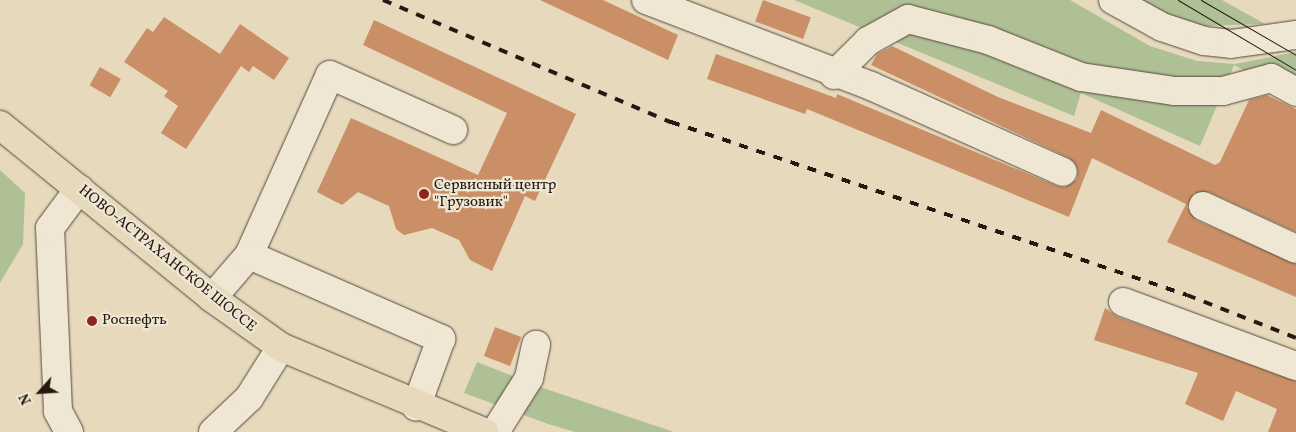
<!DOCTYPE html>
<html>
<head>
<meta charset="utf-8">
<style>
  body { margin:0 }
  #map { position:relative; width:1296px; height:432px; overflow:hidden; background:#e6d9bc; font-family:Vollkorn,serif }
  div>[style] { position:absolute }
  [style*='--x'] { left:calc(var(--x)*1px); top:calc(var(--y)*1px); width:calc(var(--w)*1px); rotate:calc(var(--a)*1deg) }
  .green>* { inset:0; background:#afc095 }
  .building>* { inset:0; background:#ca8f67; transform-origin:0 0 }
  .roads { filter:drop-shadow(0 0 1px #54493c) drop-shadow(0 0 1px #54493c) }
  .minor>* { height:28px; margin:-14px; padding:0 14px; transform-origin:14px; border-radius:14px; background:#efe6d3 }
  .major>* { height:28px; margin:-14px; padding:0 14px; transform-origin:14px; border-radius:14px; background:#e6d9bc }
  .tram>* { height:1px; margin:-0.5px; padding:0 0.5px; transform-origin:0.5px; border-radius:0.5px; background:#231911 }
  .rail>* { height:4px; margin-top:-2px; transform-origin:0; background:repeating-linear-gradient(90deg,#231911 0 9px,transparent 0 18px) }
  .dots>* { width:14px; height:14px; translate:-50% -50%; box-sizing:border-box; border:2px solid #efe6d3; border-radius:50% }
  span { translate:-50% -50%; white-space:nowrap; text-align:center; line-height:1.15; -webkit-text-stroke:4.5px #efe6d3; paint-order:stroke }
  .poi-label { font-size:15px; color:#231911 }
  .left { translate:0 -50%; text-align:left }
  .street-label { font-size:15px; color:#231911 }
  .north { position:absolute; left:15px; top:367px; width:50px; height:50px; -webkit-text-stroke:4px #efe6d3; paint-order:stroke; rotate:244deg; font-size:14px; font-weight:700; line-height:20px; text-align:center; color:#231911 }
  .north::after { content:''; display:block; margin:auto; width:18px; height:22px; background:#231911; clip-path:polygon(50% 0,100% 100%,50% 72%,0 100%) }
</style>
</head>
<body>
<div id="map">
  <div class="green">
    <i style="clip-path:polygon(794px 0,1070px 0,1150px 46px,1197px 61px,1235px 64px,1296px 52px,1296px 98px,1234px 65px,1200px 146px,1081px 93px,1074px 116px)"></i>
    <i style="clip-path:polygon(1141px 0,1222px 0,1265px 24px,1204px 26px,1167px 15px)"></i>
    <i style="clip-path:polygon(0 170px,25px 193px,23px 244px,0 283px)"></i>
    <i style="clip-path:polygon(477px 362px,546px 389px,674px 432px,575px 432px,548px 424px,464px 393px)"></i>
  </div>
  <div class="building">
    <i style="clip-path:polygon(540px 0,603px 0,678px 35px,668px 60px)"></i>
    <i style="left:763px;top:0;width:51px;height:23px;rotate:20deg"></i>
    <i style="clip-path:polygon(164px 17px,220px 54px,240px 24px,289px 58px,274px 80px,253px 66px,249px 72px,241px 66px,186px 149px,161px 133px,178px 106px,164px 96px,168px 91px,124px 62px,147px 28px,153px 32px)"></i>
    <i style="clip-path:polygon(374px 20px,576px 114px,535px 201px,525px 196px,492px 271px,470px 260px,459px 240px,432px 228px,404px 235px,396px 229px,389px 206px,358px 192px,342px 205px,317px 192px,351px 118px,478px 175px,507px 113px,363px 45px)"></i>
    <i style="clip-path:polygon(892px 46px,998px 97px,1091px 133px,1101px 110px,1215px 165px,1220px 162px,1249px 100px,1267px 95px,1296px 109px,1296px 232px,1209px 192px,1194px 193px,1187px 207px,1196px 220px,1296px 264px,1296px 297px,1167px 242px,1186px 204px,1092px 158px,1069px 217px,807px 109px,805px 114px,707px 79px,716px 54px,836px 98px,837px 94px,1057px 186px,1065px 187px,1077px 179px,1078px 170px,1069px 158px,871px 65px,877px 54px)"></i>
    <i style="left:100px;top:67px;width:24px;height:21px;rotate:30deg"></i>
    <i style="clip-path:polygon(1105px 308px,1118px 317px,1296px 381px,1296px 432px,1268px 432px,1277px 409px,1236px 391px,1223px 421px,1185px 404px,1198px 373px,1094px 340px)"></i>
    <i style="left:495px;top:327px;width:28px;height:31px;rotate:21deg"></i>
  </div>
  <div class="roads">
    <div class="minor">
      <i style="--x:646;--y:0;--w:241;--a:20.9"></i>
      <i style="--x:871;--y:86;--w:210;--a:24.1"></i>
      <i style="--x:1113;--y:0;--w:56;--a:28.9"></i>
      <i style="--x:1162;--y:27;--w:44;--a:18.4"></i>
      <i style="--x:1204;--y:41;--w:27;--a:6"></i>
      <i style="--x:1231;--y:44;--w:66;--a:-7.9"></i>
      <i style="--x:834;--y:75;--w:48;--a:-45"></i>
      <i style="--x:868;--y:41;--w:46;--a:-28.8"></i>
      <i style="--x:908;--y:19;--w:83;--a:14.7"></i>
      <i style="--x:988;--y:40;--w:100;--a:21.7"></i>
      <i style="--x:1081;--y:77;--w:95;--a:8.5"></i>
      <i style="--x:1175;--y:91;--w:48;--a:0"></i>
      <i style="--x:1223;--y:91;--w:50;--a:-15.2"></i>
      <i style="--x:1271;--y:78;--w:29;--a:29"></i>
      <i style="--x:1203;--y:206;--w:102;--a:24.8"></i>
      <i style="--x:249;--y:255;--w:197;--a:-65.8"></i>
      <i style="--x:330;--y:75;--w:135;--a:24.1"></i>
      <i style="--x:212;--y:298;--w:57;--a:-49.3"></i>
      <i style="--x:249;--y:255;--w:210;--a:23.6"></i>
      <i style="--x:441;--y:339;--w:72;--a:110.2"></i>
      <i style="--x:1123;--y:302;--w:184;--a:20.3"></i>
      <i style="--x:69;--y:432;--w:24;--a:-118"></i>
      <i style="--x:58;--y:411;--w:183;--a:-92.5"></i>
      <i style="--x:50;--y:228;--w:49;--a:-53.4"></i>
      <i style="--x:213;--y:432;--w:50;--a:-43.4"></i>
      <i style="--x:249;--y:398;--w:60;--a:-57.9"></i>
      <i style="--x:495;--y:432;--w:64;--a:-57.8"></i>
      <i style="--x:529;--y:378;--w:34;--a:-78"></i>
    </div>
    <div class="major">
      <i style="--x:0;--y:125;--w:274;--a:39.2"></i>
      <i style="--x:212;--y:298;--w:85;--a:35.4"></i>
      <i style="--x:281;--y:347;--w:220;--a:22.7"></i>
    </div>
  </div>
  <div class="tram">
    <i style="--x:1178;--y:0;--w:137;--a:30.7"></i>
    <i style="--x:1201;--y:0;--w:110;--a:30.1"></i>
  </div>
  <div class="rail">
    <i style="--x:383;--y:0;--w:313;--a:23"></i>
    <i style="--x:671;--y:122;--w:544;--a:18.53"></i>
    <i style="--x:1187;--y:295;--w:117;--a:21.5"></i>
  </div>
  <div class="dots">
    <i style="left:424px;top:194px;background:#8f2418"></i>
    <i style="left:92px;top:321px;background:#8f2418"></i>
  </div>
  <div class="poi-label">
    <span class="left" style="left:434px;top:194px">Сервисный центр<br>"Грузовик"</span>
    <span class="left" style="left:102px;top:321px">Роснефть</span>
  </div>
  <div class="street-label">
    <span style="left:167px;top:259px;rotate:39deg">НОВО-АСТРАХАНСКОЕ ШОССЕ</span>
  </div>
  <div class="north">N</div>
</div>
</body>
</html>
